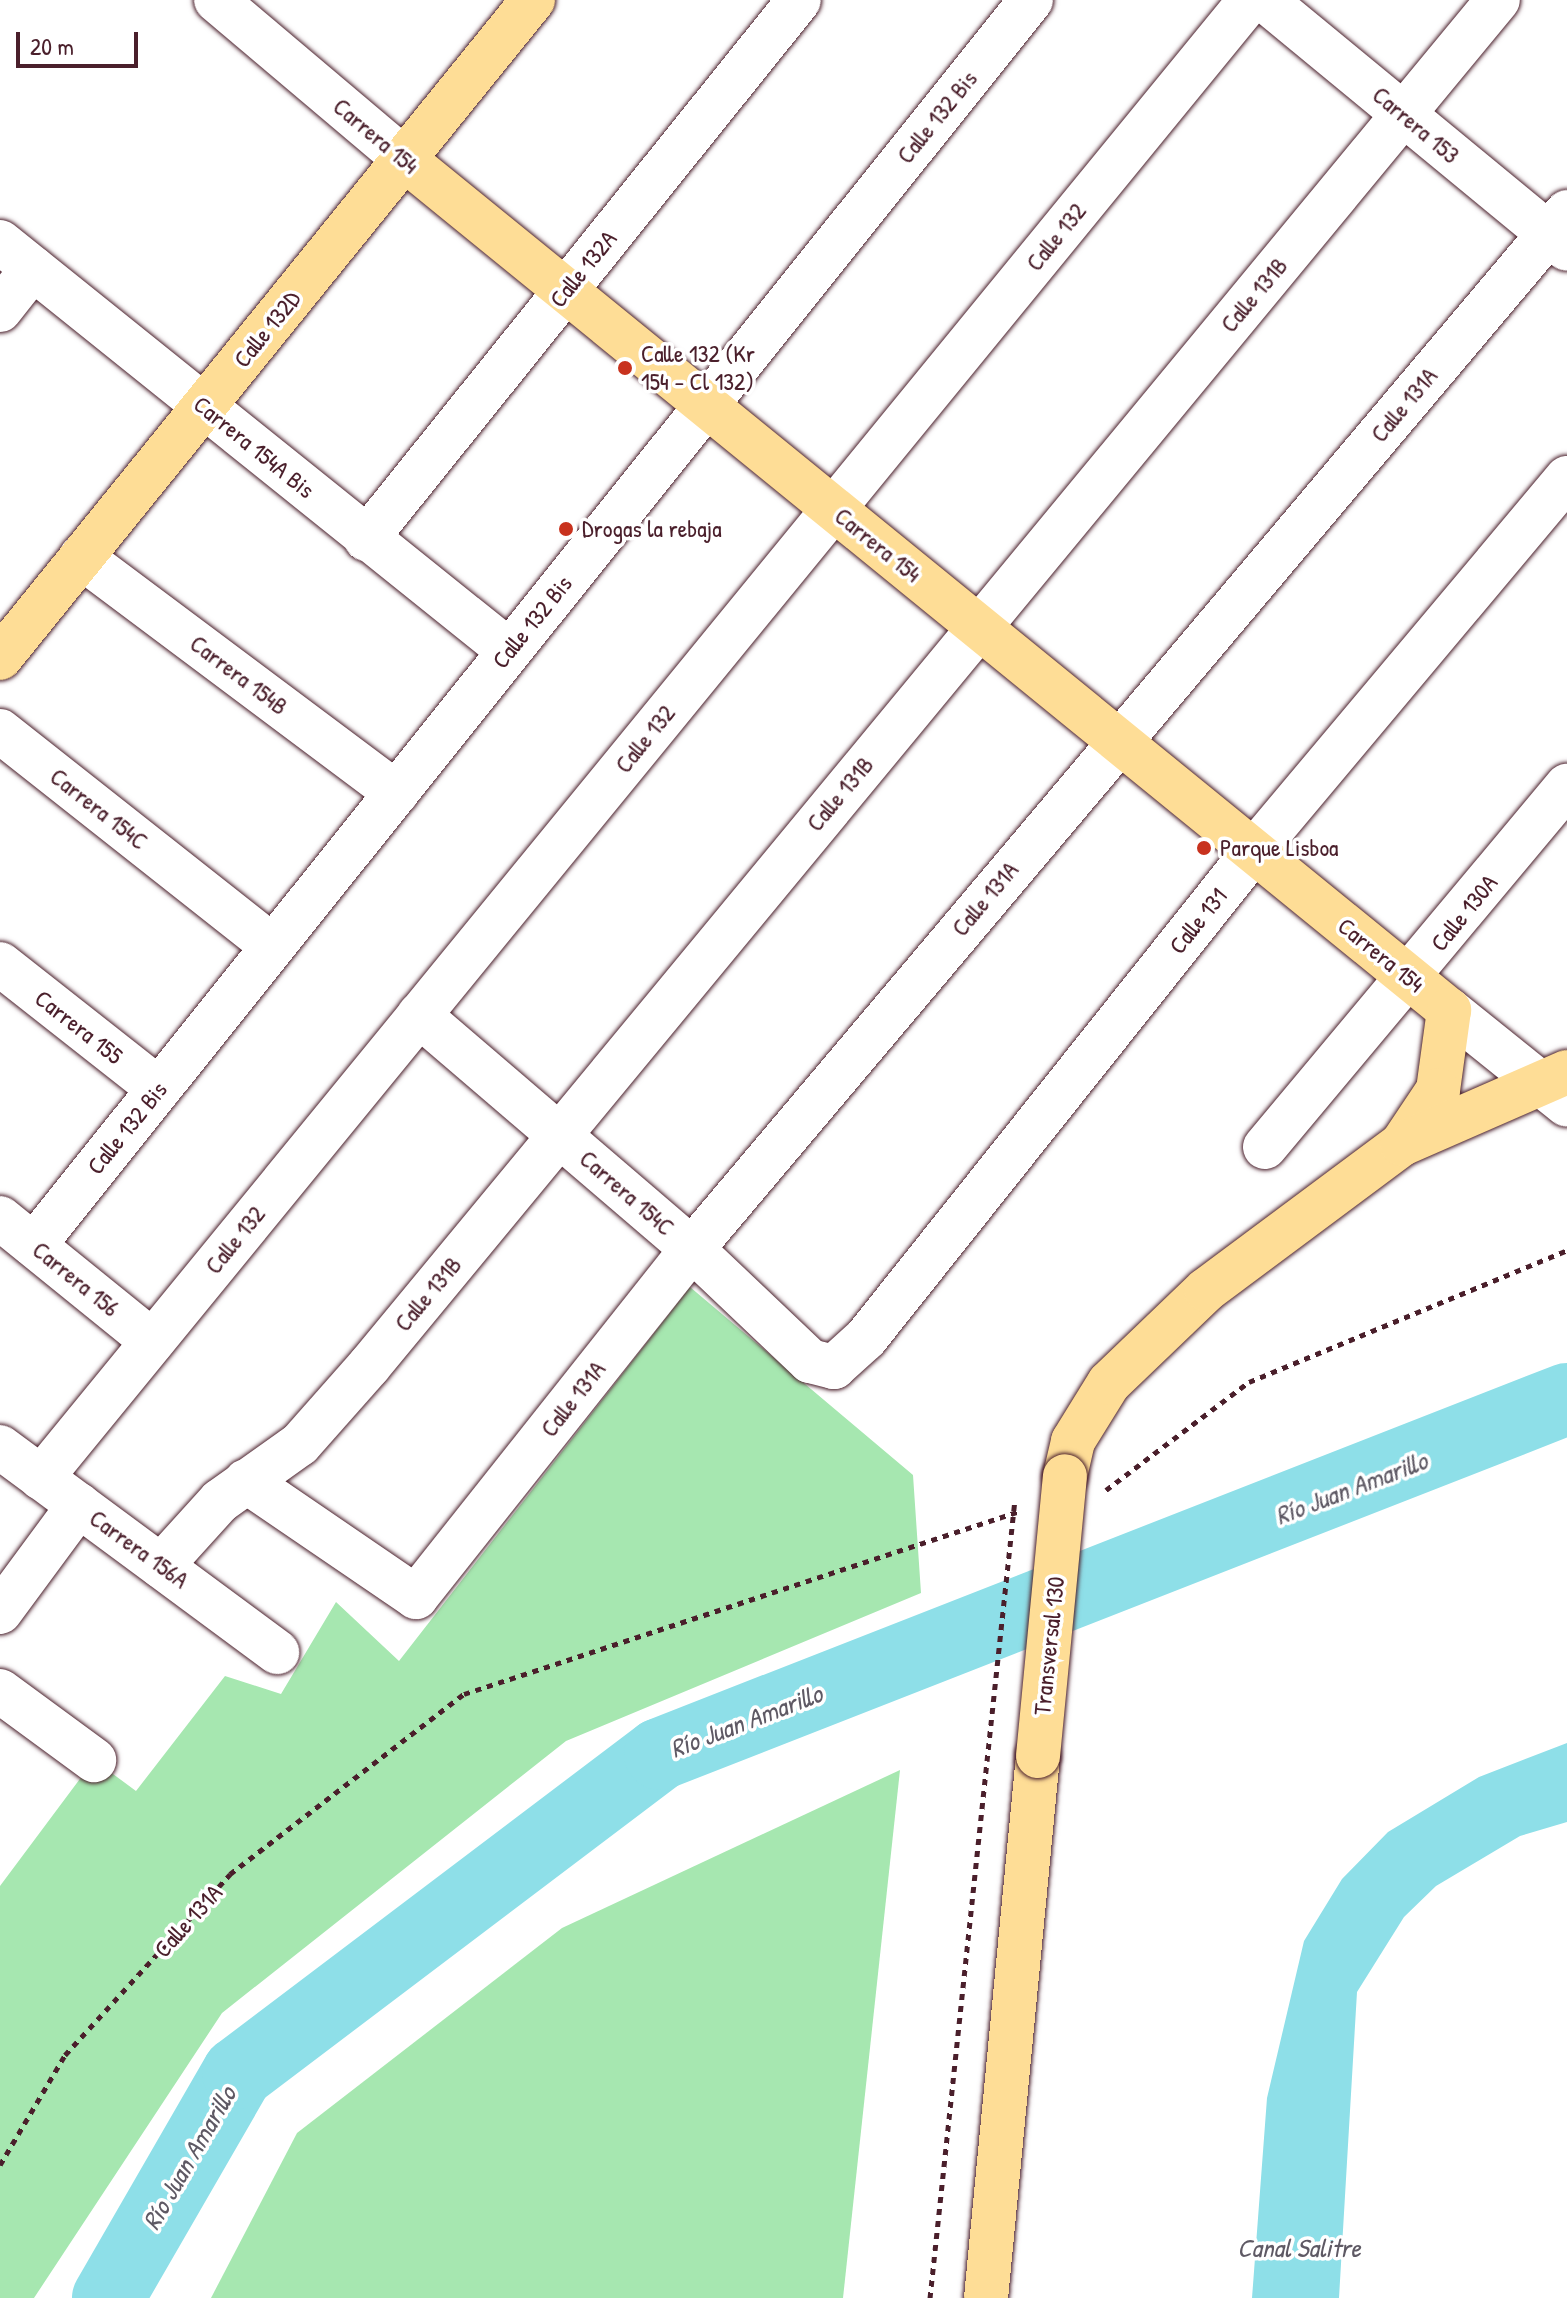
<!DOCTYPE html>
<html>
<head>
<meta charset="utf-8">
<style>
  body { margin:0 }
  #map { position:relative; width:1567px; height:2298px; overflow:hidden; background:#fff; font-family:"Patrick Hand",sans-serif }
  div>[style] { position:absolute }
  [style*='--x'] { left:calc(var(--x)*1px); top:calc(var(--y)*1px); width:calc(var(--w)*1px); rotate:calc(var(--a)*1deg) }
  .green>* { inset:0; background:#a6e7b0 }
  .water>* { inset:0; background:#8edfe8 }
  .river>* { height:72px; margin:-36px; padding:0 36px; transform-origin:36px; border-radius:36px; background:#8edfe8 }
  .path>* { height:5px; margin-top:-2.5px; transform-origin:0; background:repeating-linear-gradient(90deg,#4a1f2b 0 6px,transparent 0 12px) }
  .roads { filter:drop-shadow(0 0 2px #4a1f2b) drop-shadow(0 0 2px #4a1f2b) }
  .minor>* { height:44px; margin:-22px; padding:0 22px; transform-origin:22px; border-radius:22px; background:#fff }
  .major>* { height:44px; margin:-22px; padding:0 22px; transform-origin:22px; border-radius:22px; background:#fedd96 }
  .path-bridge>* { height:5px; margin-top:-2.5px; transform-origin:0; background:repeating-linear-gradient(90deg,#4a1f2b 0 6px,transparent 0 12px) }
  .bridges { filter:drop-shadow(0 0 2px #4a1f2b) drop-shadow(0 0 2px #4a1f2b) }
  .major-bridge>* { height:44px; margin:-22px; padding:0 22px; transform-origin:22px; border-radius:22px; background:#fedd96 }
  .dots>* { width:22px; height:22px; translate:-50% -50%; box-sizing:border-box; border:4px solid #fff; border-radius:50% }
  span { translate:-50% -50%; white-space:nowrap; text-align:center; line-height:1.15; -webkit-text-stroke:7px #fff; paint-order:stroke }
  .street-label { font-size:24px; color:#4a1f2b }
  .poi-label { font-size:24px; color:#4a1f2b }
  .left { translate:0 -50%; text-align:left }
  .water-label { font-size:26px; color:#5e5964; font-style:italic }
  .scale { position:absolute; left:16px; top:32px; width:122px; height:36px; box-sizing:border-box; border:4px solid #4a1f2b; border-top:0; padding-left:10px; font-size:24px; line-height:28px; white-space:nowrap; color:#4a1f2b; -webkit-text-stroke:6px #fff; paint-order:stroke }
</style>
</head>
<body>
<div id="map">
  <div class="green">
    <i style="clip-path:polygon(690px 1287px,913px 1475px,921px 1593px,566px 1741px,222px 2013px,34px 2298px,0 2298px,0 1886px,94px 1760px,136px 1791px,225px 1676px,281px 1694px,336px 1602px,399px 1661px)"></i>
    <i style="clip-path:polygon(900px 1770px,843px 2298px,211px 2298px,297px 2133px,562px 1928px)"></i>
  </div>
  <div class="water">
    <i style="clip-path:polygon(1567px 1743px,1567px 1822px,1520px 1836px,1436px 1886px,1404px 1917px,1357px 1992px,1339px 2298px,1252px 2298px,1267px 2098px,1304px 1941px,1342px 1879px,1388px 1832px,1479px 1777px)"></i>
  </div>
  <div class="river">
    <i style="--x:108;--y:2298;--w:260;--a:-60"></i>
    <i style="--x:238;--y:2073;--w:529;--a:-37.09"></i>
    <i style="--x:660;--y:1754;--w:974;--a:-21.38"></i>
  </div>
  <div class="path">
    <i style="--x:1106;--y:1490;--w:179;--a:-37.1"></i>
    <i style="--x:1249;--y:1382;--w:344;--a:-22.5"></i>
    <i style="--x:0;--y:2165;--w:128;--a:-59.4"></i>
    <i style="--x:65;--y:2055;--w:245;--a:-47.6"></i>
    <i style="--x:230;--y:1874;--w:295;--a:-37.6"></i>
    <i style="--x:464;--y:1694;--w:585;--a:-18.22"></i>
    <i style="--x:930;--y:2298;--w:540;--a:-83.94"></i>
  </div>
  <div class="roads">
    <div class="minor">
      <i style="--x:216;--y:0;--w:246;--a:40.2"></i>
      <i style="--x:1265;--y:0;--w:391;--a:39.5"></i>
      <i style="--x:0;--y:242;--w:653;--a:38.78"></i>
      <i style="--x:0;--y:310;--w:53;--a:-51.8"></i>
      <i style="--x:366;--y:539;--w:691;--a:-51.22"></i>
      <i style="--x:81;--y:557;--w:394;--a:36.8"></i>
      <i style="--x:0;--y:731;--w:347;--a:38.3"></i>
      <i style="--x:0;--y:964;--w:202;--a:38.2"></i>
      <i style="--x:1449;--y:1010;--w:151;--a:38.8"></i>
      <i style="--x:419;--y:1015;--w:360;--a:40.6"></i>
      <i style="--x:692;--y:1249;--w:163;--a:43.5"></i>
      <i style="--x:810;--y:1361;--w:25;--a:14"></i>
      <i style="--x:834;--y:1367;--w:43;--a:-42.2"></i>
      <i style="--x:866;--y:1338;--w:623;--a:-51.46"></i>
      <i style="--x:1254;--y:851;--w:487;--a:-50"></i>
      <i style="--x:1265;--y:1147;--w:471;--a:-50.1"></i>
      <i style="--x:0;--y:1218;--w:196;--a:39"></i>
      <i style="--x:34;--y:1245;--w:1595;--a:-51.31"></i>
      <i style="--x:0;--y:1447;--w:345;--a:36.5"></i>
      <i style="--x:41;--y:1478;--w:1909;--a:-50.72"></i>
      <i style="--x:246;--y:1481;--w:206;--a:34.3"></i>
      <i style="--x:416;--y:1597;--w:444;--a:-51.6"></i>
      <i style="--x:692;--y:1249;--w:1357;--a:-49.84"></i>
      <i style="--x:161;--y:1566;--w:88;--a:-47.8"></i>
      <i style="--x:220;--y:1501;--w:98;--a:-35.5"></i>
      <i style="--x:300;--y:1444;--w:104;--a:-48.5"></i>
      <i style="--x:369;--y:1366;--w:1772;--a:-50.43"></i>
      <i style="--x:0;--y:1612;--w:133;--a:-53.6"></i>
      <i style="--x:0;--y:1691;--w:117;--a:36.3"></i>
    </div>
    <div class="major">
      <i style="--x:404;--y:159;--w:1348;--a:39.16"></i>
      <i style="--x:1449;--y:1010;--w:81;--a:97.8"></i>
      <i style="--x:1438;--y:1090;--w:65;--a:123.7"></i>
      <i style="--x:0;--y:658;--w:847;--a:-50.99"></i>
      <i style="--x:1065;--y:1476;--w:36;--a:-77"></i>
      <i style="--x:1073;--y:1441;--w:68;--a:-58.2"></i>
      <i style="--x:1109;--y:1383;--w:134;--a:-43.8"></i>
      <i style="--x:1206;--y:1290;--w:244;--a:-36.7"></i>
      <i style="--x:1402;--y:1144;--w:180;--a:-23.6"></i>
      <i style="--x:986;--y:2298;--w:544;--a:-84.52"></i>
    </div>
  </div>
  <div class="path-bridge">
    <i style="--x:987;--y:1761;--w:262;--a:-83.9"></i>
  </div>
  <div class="bridges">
    <div class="major-bridge">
      <i style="--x:1038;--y:1756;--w:281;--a:-84.5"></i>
    </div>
  </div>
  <div class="dots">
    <i style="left:625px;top:368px;background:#c8321e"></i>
    <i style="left:566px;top:529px;background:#c8321e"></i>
    <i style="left:1204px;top:848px;background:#c8321e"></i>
  </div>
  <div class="street-label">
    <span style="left:937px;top:117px;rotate:-51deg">Calle 132 Bis</span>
    <span style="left:1416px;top:125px;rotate:40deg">Carrera 153</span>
    <span style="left:376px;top:136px;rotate:40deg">Carrera 154</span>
    <span style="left:1056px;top:237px;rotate:-51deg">Calle 132</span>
    <span style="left:583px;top:269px;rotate:-51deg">Calle 132A</span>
    <span style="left:1254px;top:295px;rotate:-50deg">Calle 131B</span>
    <span style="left:267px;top:329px;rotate:-51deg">Calle 132D</span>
    <span style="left:1404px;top:405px;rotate:-50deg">Calle 131A</span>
    <span style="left:254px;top:447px;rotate:39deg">Carrera 154A Bis</span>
    <span style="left:878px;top:545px;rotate:39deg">Carrera 154</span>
    <span style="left:532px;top:622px;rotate:-51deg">Calle 132 Bis</span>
    <span style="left:239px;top:675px;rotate:37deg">Carrera 154B</span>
    <span style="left:645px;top:739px;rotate:-51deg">Calle 132</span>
    <span style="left:840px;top:794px;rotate:-50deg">Calle 131B</span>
    <span style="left:99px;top:809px;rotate:38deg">Carrera 154C</span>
    <span style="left:985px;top:899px;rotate:-50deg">Calle 131A</span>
    <span style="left:1464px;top:913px;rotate:-51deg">Calle 130A</span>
    <span style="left:1198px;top:921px;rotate:-51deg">Calle 131</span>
    <span style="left:1381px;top:955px;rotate:39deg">Carrera 154</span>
    <span style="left:79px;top:1027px;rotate:38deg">Carrera 155</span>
    <span style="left:127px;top:1128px;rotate:-51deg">Calle 132 Bis</span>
    <span style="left:627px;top:1193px;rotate:41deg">Carrera 154C</span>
    <span style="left:235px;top:1240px;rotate:-51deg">Calle 132</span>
    <span style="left:76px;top:1279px;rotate:39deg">Carrera 156</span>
    <span style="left:428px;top:1294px;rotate:-50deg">Calle 131B</span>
    <span style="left:573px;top:1399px;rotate:-52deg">Calle 131A</span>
    <span style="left:139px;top:1549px;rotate:36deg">Carrera 156A</span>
    <span style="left:1049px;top:1646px;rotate:-84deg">Transversal 130</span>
    <span style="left:188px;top:1921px;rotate:-48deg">Calle 131A</span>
  </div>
  <div class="poi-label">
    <span class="left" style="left:641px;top:368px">Calle 132 (Kr<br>154 - Cl 132)</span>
    <span class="left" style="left:582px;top:529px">Drogas la rebaja</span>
    <span class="left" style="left:1220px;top:848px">Parque Lisboa</span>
  </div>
  <div class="water-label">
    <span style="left:1351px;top:1488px;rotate:-21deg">Río Juan Amarillo</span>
    <span style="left:746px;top:1721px;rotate:-21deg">Río Juan Amarillo</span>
    <span style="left:189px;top:2158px;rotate:-60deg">Río Juan Amarillo</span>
    <span style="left:1299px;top:2248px">Canal Salitre</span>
  </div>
  <div class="scale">20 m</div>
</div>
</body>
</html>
